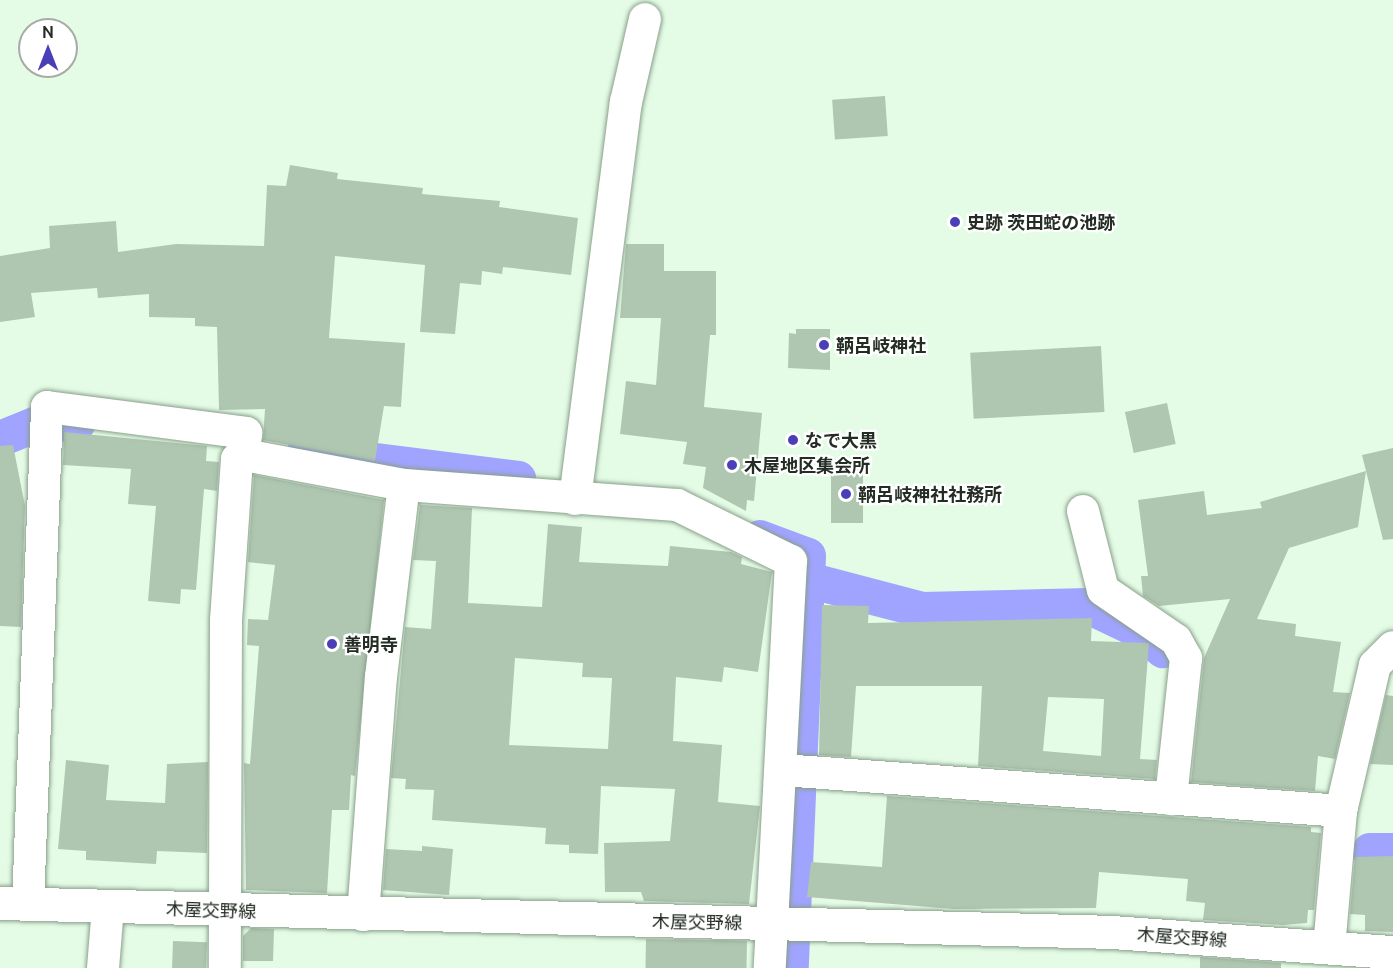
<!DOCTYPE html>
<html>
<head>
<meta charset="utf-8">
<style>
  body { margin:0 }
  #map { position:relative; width:1393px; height:968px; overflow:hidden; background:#e4fce5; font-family:Ubuntu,"Noto Sans JP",sans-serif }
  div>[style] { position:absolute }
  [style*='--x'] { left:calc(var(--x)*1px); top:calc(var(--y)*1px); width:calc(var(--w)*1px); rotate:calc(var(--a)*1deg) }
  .canal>* { height:36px; margin:-18px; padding:0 18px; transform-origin:18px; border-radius:18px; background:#a0a4fe }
  .building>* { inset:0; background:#afc6b0; transform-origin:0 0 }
  .roads { filter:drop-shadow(0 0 2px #899f8a) drop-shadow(0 0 2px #899f8a) }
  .minor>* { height:32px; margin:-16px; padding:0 16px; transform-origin:16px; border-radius:16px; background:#fff }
  .secondary>* { height:33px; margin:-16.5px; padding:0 16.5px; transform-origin:16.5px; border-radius:16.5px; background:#fff }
  .dots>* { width:16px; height:16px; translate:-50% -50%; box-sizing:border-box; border:3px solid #fff; border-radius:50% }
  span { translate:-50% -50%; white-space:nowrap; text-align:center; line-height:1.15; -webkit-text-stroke:4.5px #fff; paint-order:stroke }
  .poi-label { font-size:18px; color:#242d24; font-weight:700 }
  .left { translate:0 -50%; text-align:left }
  .street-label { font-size:18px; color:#242d24 }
  .north { position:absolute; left:18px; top:18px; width:60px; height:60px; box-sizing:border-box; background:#fff; border:2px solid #a7aba7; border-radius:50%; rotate:0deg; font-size:16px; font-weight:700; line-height:24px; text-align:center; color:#242d24 }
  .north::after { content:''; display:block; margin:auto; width:21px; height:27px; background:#4a3fb6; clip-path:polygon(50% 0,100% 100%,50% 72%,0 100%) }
</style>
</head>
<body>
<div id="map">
  <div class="canal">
    <i style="--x:0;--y:439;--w:38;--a:-22"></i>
    <i style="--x:35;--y:425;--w:43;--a:-2.7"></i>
    <i style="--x:305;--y:452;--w:215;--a:7.2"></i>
    <i style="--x:760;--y:538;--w:51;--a:20.6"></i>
    <i style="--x:808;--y:556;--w:412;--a:92.4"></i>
    <i style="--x:808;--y:580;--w:118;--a:14.7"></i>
    <i style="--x:922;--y:610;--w:166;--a:-1.4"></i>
    <i style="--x:1088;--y:606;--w:58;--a:25.7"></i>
    <i style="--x:1140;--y:631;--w:30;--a:40"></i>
    <i style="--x:1370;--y:851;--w:23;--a:0"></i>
  </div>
  <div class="building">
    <i style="left:885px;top:96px;width:40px;height:53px;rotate:86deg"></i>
    <i style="clip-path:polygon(290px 165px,338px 173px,337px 179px,423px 188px,422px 194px,500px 201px,499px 207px,578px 218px,571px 275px,503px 267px,502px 274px,482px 271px,481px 285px,460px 283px,455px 334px,420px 332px,425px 265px,335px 256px,329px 338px,405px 343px,401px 407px,384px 406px,375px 461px,263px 440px,265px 409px,219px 410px,217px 327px,195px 326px,195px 318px,149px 317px,149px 294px,98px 298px,97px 288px,31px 293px,35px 317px,0 322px,0 256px,50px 248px,49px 226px,116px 221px,118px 252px,176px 244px,264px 246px,267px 185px,286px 186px)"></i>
    <i style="clip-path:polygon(626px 244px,664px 244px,664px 271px,716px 271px,716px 335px,710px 335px,704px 407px,762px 413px,754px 501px,747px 500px,746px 511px,703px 488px,706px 467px,683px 464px,687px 442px,620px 434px,626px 381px,656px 385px,661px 318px,620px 318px)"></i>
    <i style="clip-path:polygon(796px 329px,830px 329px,830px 370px,788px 368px,789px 333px,796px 334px)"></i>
    <i style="left:1101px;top:346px;width:66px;height:131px;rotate:87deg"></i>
    <i style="left:1167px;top:403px;width:42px;height:43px;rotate:78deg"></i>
    <i style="clip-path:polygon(64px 432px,207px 446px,206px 461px,219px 462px,217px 491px,204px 489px,196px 590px,181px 589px,180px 604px,148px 601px,156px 506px,128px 504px,131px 469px,63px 465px)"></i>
    <i style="clip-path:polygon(13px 445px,25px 506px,21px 627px,0 626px,0 446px)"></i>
    <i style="clip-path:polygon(1393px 448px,1393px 539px,1383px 540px,1366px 471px,1358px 527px,1289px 548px,1257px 619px,1296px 624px,1295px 636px,1341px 642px,1333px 692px,1350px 693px,1335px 759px,1318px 756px,1315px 791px,1191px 782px,1204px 658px,1230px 599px,1159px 606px,1143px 596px,1141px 576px,1148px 576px,1138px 500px,1204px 491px,1207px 515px,1262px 508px,1260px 502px,1366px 471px,1362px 455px)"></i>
    <i style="left:831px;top:465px;width:32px;height:58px"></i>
    <i style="clip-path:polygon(254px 475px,384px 500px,355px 776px,351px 775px,349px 810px,332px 810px,327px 893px,246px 890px,244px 763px,250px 764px,259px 646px,247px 645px,248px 619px,268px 620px,275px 565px,248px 562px)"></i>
    <i style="clip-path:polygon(evenodd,420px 505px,472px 508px,468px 603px,542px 607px,548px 524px,582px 527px,579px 562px,668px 566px,670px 546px,731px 552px,742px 557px,741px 564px,772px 572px,758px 672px,724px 667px,722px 682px,676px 677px,673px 741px,722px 745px,718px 802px,760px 806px,749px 904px,644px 901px,641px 892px,605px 892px,604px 843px,670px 841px,675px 789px,601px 786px,598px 854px,569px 853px,569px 845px,545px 844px,546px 828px,432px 820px,434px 790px,405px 789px,406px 779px,391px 778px,405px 627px,431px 629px,436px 561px,413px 560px,420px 505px,515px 658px,583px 663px,582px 677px,612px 678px,608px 749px,509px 745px,515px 658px)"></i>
    <i style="clip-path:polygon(evenodd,822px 605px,869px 606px,868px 623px,1092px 618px,1091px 641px,1149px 643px,1140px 759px,1157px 760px,1155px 779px,978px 766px,982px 686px,856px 686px,851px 757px,819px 755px,822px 605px,1048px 697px,1104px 699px,1101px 756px,1043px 751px,1048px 697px)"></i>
    <i style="clip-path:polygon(1386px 695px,1393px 696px,1393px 765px,1370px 764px)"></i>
    <i style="clip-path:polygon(66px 760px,109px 765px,106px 800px,165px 803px,167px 764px,208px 762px,207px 853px,157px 851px,156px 864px,86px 860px,86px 851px,58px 849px)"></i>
    <i style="clip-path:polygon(887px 796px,1311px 827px,1311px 832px,1321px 833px,1314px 910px,1308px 910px,1307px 923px,1283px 925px,1203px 920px,1205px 903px,1186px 901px,1188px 879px,1099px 872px,1096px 908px,954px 909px,807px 897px,811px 862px,882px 867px)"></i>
    <i style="clip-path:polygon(422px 846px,453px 849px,449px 895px,383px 890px,386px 849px,422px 851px)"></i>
    <i style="clip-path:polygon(1393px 856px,1393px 932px,1365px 931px,1365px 915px,1350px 914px,1355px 857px)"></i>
    <i style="clip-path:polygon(251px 928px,274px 929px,273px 961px,243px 961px,243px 936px)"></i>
    <i style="left:646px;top:939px;width:101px;height:29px;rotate:1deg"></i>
    <i style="left:173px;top:941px;width:34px;height:27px;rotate:2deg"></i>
    <i style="clip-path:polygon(1200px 957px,1281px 963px,1281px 968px,1200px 968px)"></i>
  </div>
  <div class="roads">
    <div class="minor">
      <i style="--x:244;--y:455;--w:163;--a:10.6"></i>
      <i style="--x:404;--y:485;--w:274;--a:4.2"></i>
      <i style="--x:677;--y:505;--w:127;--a:26.2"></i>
      <i style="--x:791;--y:561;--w:408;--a:93"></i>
      <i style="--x:575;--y:499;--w:400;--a:-82.7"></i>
      <i style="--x:626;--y:102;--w:85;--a:-77.1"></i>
      <i style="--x:1083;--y:511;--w:81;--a:75.8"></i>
      <i style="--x:1103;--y:590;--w:88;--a:34.4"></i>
      <i style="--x:1176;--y:640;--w:21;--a:61"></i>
      <i style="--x:1186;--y:658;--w:142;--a:96.1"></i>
      <i style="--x:782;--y:770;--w:561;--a:4.19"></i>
      <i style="--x:28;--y:904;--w:497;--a:-87.8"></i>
      <i style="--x:47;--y:407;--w:201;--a:7.4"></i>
      <i style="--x:246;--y:433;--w:22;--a:95"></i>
      <i style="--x:244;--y:455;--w:8;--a:150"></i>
      <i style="--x:237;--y:459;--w:161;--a:93.9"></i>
      <i style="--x:226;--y:620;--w:348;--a:90.2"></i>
      <i style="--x:363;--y:915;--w:239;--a:-85.7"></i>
      <i style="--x:381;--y:677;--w:193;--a:-83.2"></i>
      <i style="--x:1329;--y:948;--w:138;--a:-85"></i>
      <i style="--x:1341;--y:811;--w:150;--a:-76.9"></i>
      <i style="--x:1375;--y:665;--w:25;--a:-45"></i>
      <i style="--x:103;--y:968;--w:61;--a:-85.3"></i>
    </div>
    <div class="secondary">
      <i style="--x:0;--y:903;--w:1112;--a:1.49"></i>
      <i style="--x:1112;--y:932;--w:282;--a:4.1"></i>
    </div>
  </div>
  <div class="dots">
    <i style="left:955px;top:222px;background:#4a3fb6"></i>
    <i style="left:824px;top:345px;background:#4a3fb6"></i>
    <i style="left:793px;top:440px;background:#4a3fb6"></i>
    <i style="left:732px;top:465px;background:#4a3fb6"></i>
    <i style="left:846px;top:494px;background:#4a3fb6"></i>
    <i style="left:332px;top:644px;background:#4a3fb6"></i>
  </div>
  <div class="poi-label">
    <span class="left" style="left:967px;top:222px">史跡 茨田蛇の池跡</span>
    <span class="left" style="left:836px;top:345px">鞆呂岐神社</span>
    <span class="left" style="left:805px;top:440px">なで大黒</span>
    <span class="left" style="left:744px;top:465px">木屋地区集会所</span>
    <span class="left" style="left:858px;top:494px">鞆呂岐神社社務所</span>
    <span class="left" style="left:344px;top:644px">善明寺</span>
  </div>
  <div class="street-label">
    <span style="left:211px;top:910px;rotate:2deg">木屋交野線</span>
    <span style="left:697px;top:922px;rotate:1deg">木屋交野線</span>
    <span style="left:1182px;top:937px;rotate:4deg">木屋交野線</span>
  </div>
  <div class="north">N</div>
</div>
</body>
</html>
